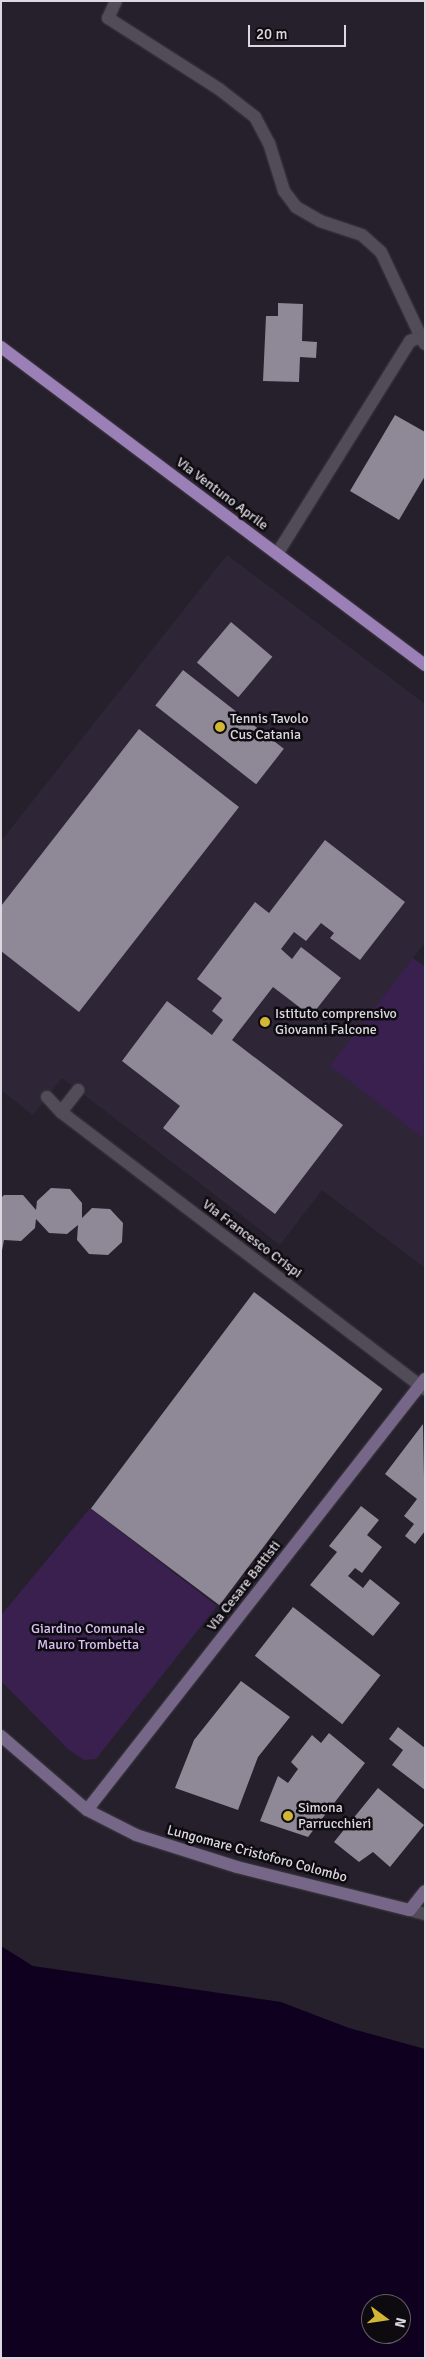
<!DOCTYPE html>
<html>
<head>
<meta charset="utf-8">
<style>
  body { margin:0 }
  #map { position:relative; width:426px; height:2359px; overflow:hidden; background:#25202b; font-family:Signika,sans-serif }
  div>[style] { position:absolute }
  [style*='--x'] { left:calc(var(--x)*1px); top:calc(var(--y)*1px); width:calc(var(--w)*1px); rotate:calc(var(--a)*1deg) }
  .built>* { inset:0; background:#2e2536 }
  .green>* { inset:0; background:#39204f }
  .water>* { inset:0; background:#10001f }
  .building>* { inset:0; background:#8f8897; transform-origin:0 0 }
  .roads { filter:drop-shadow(0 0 1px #3f3b44) drop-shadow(0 0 1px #3f3b44) }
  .service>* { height:12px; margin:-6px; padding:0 6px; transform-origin:6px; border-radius:6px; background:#524c59 }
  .minor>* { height:12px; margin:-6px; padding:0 6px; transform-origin:6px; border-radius:6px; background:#524c59 }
  .secondary>* { height:12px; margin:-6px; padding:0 6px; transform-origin:6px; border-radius:6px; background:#766688 }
  .primary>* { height:12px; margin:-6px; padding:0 6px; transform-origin:6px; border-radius:6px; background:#9a80b6 }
  .dots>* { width:14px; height:14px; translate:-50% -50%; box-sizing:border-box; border:2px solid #0d0b10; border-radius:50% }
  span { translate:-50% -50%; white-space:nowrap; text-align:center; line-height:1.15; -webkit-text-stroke:5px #0d0b10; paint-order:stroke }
  .street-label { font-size:14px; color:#dcd8e0 }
  .poi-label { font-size:14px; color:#dcd8e0 }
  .left { translate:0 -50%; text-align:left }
  .park-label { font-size:14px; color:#d9c1f4 }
  .frame { position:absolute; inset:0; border:2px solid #dcd8e0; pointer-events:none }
  .north { position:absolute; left:361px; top:2294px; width:50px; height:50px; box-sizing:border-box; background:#0d0b10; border:1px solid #605d63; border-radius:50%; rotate:104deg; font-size:14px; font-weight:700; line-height:20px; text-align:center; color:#dcd8e0 }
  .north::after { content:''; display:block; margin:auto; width:18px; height:22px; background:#d2b635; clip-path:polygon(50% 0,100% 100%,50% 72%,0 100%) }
  .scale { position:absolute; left:248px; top:25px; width:98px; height:22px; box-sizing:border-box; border:2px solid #dcd8e0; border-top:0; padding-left:6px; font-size:15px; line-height:18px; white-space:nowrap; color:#dcd8e0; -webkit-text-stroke:4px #0d0b10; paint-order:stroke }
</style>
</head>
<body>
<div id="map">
  <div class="built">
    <i style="clip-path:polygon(227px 555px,425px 704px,425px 943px,413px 958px,425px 967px,425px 1268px,322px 1190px,280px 1245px,62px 1078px,33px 1115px,1px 1090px,1px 841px)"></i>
  </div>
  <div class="green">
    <i style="clip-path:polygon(413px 958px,425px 967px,423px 1138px,330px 1066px)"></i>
    <i style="clip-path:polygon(90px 1508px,217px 1606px,96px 1759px,84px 1760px,68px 1749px,1px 1681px,1px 1615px)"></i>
  </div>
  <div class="water">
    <i style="clip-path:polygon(evenodd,1px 1946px,33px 1966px,281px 2002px,349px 2028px,425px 2049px,425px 2358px,1px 2358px,1px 1946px,371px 2304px,401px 2304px,401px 2334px,371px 2334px,371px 2304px)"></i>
  </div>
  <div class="building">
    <i style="clip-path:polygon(278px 303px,303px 304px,302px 341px,317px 342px,316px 358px,300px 357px,299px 382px,263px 381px,266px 316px,278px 316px)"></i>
    <i style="clip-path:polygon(395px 415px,425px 432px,425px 476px,399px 520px,350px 491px)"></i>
    <i style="left:231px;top:622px;width:54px;height:53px;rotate:40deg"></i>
    <i style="left:183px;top:670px;width:128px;height:45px;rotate:38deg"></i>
    <i style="clip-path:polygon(139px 729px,239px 807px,79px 1012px,1px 951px,1px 906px)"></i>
    <i style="clip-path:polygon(325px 840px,405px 902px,360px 960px,330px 938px,334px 933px,321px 923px,306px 941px,294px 932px,281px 949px,292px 959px,301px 947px,341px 978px,311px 1016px,273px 987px,232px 1040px,343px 1125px,275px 1214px,163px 1128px,180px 1106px,122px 1061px,167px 1001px,212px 1035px,223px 1020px,212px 1011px,222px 998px,197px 979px,255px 902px,269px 913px)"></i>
    <i style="clip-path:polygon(51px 1188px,70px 1189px,82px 1203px,82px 1218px,92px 1208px,110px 1209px,123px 1223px,122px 1242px,108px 1255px,89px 1254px,77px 1240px,78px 1225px,67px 1234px,49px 1233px,36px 1219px,35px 1228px,21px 1241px,4px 1240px,1px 1256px,1px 1198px,4px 1195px,23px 1195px,36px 1210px,37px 1201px)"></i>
    <i style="left:254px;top:1292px;width:161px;height:271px;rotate:37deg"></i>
    <i style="clip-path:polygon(423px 1424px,425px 1531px,415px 1544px,405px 1536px,414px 1524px,404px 1516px,417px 1499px,385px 1474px)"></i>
    <i style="clip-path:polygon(361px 1506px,379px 1520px,367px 1535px,382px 1547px,362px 1573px,355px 1568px,348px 1576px,363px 1588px,370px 1579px,400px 1603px,373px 1636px,310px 1585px,337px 1552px,329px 1546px)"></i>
    <i style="left:293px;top:1607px;width:111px;height:62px;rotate:38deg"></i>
    <i style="clip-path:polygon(241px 1681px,290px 1717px,258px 1757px,238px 1810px,175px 1788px,194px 1740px)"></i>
    <i style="clip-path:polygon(398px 1727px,425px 1748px,425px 1790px,392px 1765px,403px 1750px,389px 1739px)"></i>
    <i style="clip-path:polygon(329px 1733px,365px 1763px,308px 1837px,260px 1821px,278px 1776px,288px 1783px,298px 1769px,291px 1762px,312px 1735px,321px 1743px)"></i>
    <i style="clip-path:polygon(378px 1788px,424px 1825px,390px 1867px,373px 1852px,359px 1862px,334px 1842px)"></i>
  </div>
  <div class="roads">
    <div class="service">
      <i style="--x:116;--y:1;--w:19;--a:115"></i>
      <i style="--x:108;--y:18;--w:132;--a:32.6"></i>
      <i style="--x:219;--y:89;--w:46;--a:37.9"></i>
      <i style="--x:255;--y:117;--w:30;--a:62"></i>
      <i style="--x:269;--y:143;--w:50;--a:72.6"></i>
      <i style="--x:284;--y:191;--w:20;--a:53"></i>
      <i style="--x:296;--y:207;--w:28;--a:30"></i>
      <i style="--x:320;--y:221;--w:44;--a:18.4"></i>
      <i style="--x:362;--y:235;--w:25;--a:42"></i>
      <i style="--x:381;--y:252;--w:94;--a:64.8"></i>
      <i style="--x:277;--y:554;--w:251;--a:-58"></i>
      <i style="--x:410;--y:341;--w:12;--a:-20"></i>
      <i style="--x:421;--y:337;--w:8;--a:60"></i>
    </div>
    <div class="minor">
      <i style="--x:47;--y:1097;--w:21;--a:47"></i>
      <i style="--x:61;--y:1112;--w:457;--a:37.3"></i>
      <i style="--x:61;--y:1112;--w:28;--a:-52"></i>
      <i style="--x:410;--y:1910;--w:16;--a:15"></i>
    </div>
    <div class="secondary">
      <i style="--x:1;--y:1736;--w:113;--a:40.7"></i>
      <i style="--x:87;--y:1810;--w:55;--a:27"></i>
      <i style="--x:136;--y:1835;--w:106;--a:17.6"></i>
      <i style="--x:237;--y:1867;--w:178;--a:14"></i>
      <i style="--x:410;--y:1910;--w:24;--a:-52"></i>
      <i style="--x:87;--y:1810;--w:548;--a:-51.9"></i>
    </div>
    <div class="primary">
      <i style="--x:1;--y:347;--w:530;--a:36.87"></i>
    </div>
  </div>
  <div class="dots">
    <i style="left:220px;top:727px;background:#d2b635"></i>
    <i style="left:265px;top:1022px;background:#d2b635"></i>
    <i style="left:288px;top:1816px;background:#d2b635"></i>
  </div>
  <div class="street-label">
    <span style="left:222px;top:494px;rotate:37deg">Via Ventuno Aprile</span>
    <span style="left:252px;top:1239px;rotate:37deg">Via Francesco Crispi</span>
    <span style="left:244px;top:1586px;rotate:-52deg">Via Cesare Battisti</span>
    <span style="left:257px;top:1854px;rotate:15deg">Lungomare Cristoforo Colombo</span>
  </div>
  <div class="poi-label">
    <span class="left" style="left:230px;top:727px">Tennis Tavolo<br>Cus Catania</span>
    <span class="left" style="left:275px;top:1022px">Istituto comprensivo<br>Giovanni Falcone</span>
    <span class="left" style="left:298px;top:1816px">Simona<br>Parrucchieri</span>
  </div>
  <div class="park-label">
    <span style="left:88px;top:1637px">Giardino Comunale<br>Mauro Trombetta</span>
  </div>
  <div class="frame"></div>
  <div class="north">N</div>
  <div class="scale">20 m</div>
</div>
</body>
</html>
